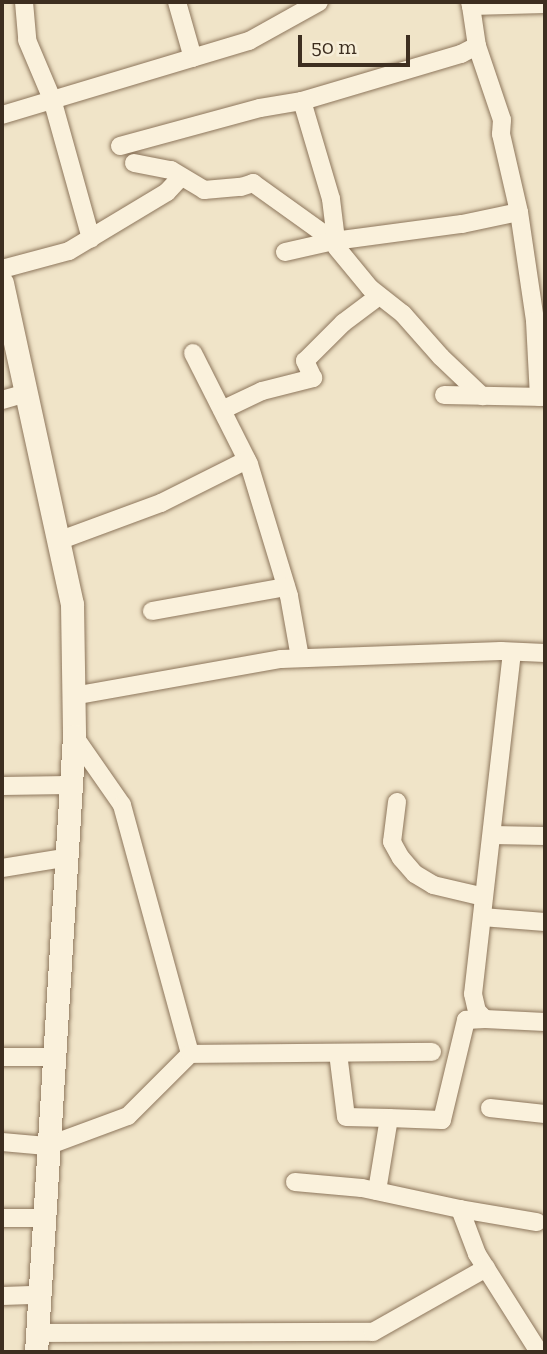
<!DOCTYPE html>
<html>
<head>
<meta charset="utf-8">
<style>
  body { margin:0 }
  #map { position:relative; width:547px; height:1354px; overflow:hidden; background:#f0e4c8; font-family:"Zilla Slab",serif }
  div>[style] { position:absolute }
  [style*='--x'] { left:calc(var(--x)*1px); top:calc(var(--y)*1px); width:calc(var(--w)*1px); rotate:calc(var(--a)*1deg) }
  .roads { filter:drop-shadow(0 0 2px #8d765c) drop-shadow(0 0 2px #8d765c) }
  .street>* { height:18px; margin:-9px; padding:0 9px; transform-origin:9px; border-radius:9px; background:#faf1dc }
  .secondary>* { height:23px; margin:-11.5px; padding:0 11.5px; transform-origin:11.5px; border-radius:11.5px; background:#faf1dc }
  span { translate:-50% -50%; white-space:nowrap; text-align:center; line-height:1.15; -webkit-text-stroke:6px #f7eed8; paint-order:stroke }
  .frame { position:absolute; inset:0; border:4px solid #3d2e20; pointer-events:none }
  .scale { position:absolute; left:298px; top:35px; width:112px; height:32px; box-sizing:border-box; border:4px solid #3d2e20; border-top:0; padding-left:9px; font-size:21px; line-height:24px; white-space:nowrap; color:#3d2e20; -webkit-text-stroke:5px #f7eed8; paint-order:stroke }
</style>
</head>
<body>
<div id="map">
  <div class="roads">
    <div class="street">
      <i style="--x:24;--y:2;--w:38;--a:85"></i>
      <i style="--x:27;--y:40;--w:64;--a:67"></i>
      <i style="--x:52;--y:99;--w:145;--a:74.4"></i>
      <i style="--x:177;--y:2;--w:58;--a:74.1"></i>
      <i style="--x:470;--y:2;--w:4;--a:76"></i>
      <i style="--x:471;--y:6;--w:74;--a:-1.5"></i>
      <i style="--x:471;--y:6;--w:40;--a:81.5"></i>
      <i style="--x:477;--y:46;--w:78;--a:71.3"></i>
      <i style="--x:502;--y:120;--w:14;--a:94"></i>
      <i style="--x:501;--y:134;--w:80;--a:77"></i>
      <i style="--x:519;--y:212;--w:110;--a:81.6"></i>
      <i style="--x:535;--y:321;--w:76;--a:87"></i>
      <i style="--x:302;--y:101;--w:102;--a:73.5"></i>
      <i style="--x:331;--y:199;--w:49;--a:83"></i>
      <i style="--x:337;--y:248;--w:52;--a:50.5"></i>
      <i style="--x:370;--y:288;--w:42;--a:38.2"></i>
      <i style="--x:403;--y:314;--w:57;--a:48.5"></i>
      <i style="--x:441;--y:357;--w:57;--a:43.6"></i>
      <i style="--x:2;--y:115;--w:258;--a:-16.7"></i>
      <i style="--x:249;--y:41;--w:80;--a:-29.1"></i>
      <i style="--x:120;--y:146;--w:145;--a:-15.2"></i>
      <i style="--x:260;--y:108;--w:43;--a:-9.5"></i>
      <i style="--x:302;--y:101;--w:166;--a:-16.5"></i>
      <i style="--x:461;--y:54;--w:18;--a:-27"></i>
      <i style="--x:134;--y:163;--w:38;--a:11"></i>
      <i style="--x:171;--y:170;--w:39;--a:31"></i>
      <i style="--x:204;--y:190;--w:37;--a:-5"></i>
      <i style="--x:241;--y:187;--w:13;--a:-18"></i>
      <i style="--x:253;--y:183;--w:100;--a:35.6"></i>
      <i style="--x:285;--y:252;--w:50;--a:-12.7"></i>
      <i style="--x:334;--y:241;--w:129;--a:-7.6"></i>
      <i style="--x:462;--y:224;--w:58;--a:-11.9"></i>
      <i style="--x:2;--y:269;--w:69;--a:-15"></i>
      <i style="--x:69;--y:251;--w:114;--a:-31"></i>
      <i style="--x:167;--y:192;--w:19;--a:-47"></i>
      <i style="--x:193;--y:353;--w:124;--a:63.2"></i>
      <i style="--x:249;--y:464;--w:138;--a:73.1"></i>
      <i style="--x:289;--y:596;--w:63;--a:79.9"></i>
      <i style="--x:444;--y:395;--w:101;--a:1.1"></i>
      <i style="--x:2;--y:400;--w:25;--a:-16"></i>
      <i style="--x:222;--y:410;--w:44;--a:-25.4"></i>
      <i style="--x:262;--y:391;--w:53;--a:-14.3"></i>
      <i style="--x:313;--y:378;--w:19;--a:-115"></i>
      <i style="--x:305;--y:361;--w:54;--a:-45"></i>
      <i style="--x:343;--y:323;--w:45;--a:-36.9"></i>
      <i style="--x:58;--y:541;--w:110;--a:-20.3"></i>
      <i style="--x:161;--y:503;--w:96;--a:-26.6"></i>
      <i style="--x:152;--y:611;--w:136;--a:-10.2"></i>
      <i style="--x:512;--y:652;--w:344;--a:96.5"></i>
      <i style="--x:473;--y:994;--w:17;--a:77"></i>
      <i style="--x:477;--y:1011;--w:11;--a:45"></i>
      <i style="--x:485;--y:1019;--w:60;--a:2.9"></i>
      <i style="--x:73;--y:696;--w:211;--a:-10.1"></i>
      <i style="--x:281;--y:659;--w:220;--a:-2.1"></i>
      <i style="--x:501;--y:651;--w:44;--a:2.6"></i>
      <i style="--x:74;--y:736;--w:84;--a:55.2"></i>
      <i style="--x:122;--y:805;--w:258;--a:74.7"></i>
      <i style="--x:2;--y:786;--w:68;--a:-0.8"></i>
      <i style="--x:397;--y:802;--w:40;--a:97.1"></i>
      <i style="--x:392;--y:842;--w:18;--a:61"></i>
      <i style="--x:401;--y:858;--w:21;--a:49"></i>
      <i style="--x:415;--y:874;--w:21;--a:31"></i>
      <i style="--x:433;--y:885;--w:52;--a:13.2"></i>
      <i style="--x:492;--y:835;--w:53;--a:1.1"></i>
      <i style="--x:2;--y:868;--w:63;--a:-9.2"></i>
      <i style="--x:482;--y:917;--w:63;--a:4.5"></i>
      <i style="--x:338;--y:1053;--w:64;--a:82.9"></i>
      <i style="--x:346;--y:1117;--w:43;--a:1.3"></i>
      <i style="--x:2;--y:1057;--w:51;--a:0"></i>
      <i style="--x:490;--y:1108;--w:55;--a:6.2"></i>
      <i style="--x:2;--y:1142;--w:45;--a:5.1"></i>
      <i style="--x:47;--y:1146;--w:86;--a:-20.3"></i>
      <i style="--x:128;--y:1116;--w:88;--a:-45"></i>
      <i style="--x:190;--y:1054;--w:242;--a:-0.5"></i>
      <i style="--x:295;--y:1182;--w:67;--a:5.1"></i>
      <i style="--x:362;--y:1188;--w:100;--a:12.1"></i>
      <i style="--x:460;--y:1209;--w:48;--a:69.3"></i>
      <i style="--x:477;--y:1254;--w:116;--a:57.7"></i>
      <i style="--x:377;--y:1191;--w:74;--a:-80.7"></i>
      <i style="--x:389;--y:1118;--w:53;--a:2.2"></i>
      <i style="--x:442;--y:1120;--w:103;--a:-76.5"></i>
      <i style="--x:466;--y:1020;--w:19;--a:-3"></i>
      <i style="--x:460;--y:1209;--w:78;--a:9.6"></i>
      <i style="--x:2;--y:1218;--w:41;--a:0"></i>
      <i style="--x:2;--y:1296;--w:37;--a:-2"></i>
      <i style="--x:37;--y:1333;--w:336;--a:-0.2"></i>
      <i style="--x:373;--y:1332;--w:130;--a:-29.5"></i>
    </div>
    <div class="secondary">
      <i style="--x:2;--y:283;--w:329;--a:77.7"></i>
      <i style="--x:72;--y:604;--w:132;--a:89.1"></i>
      <i style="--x:74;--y:736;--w:617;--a:93.53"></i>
    </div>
  </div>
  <div class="frame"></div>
  <div class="scale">50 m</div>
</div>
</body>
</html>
